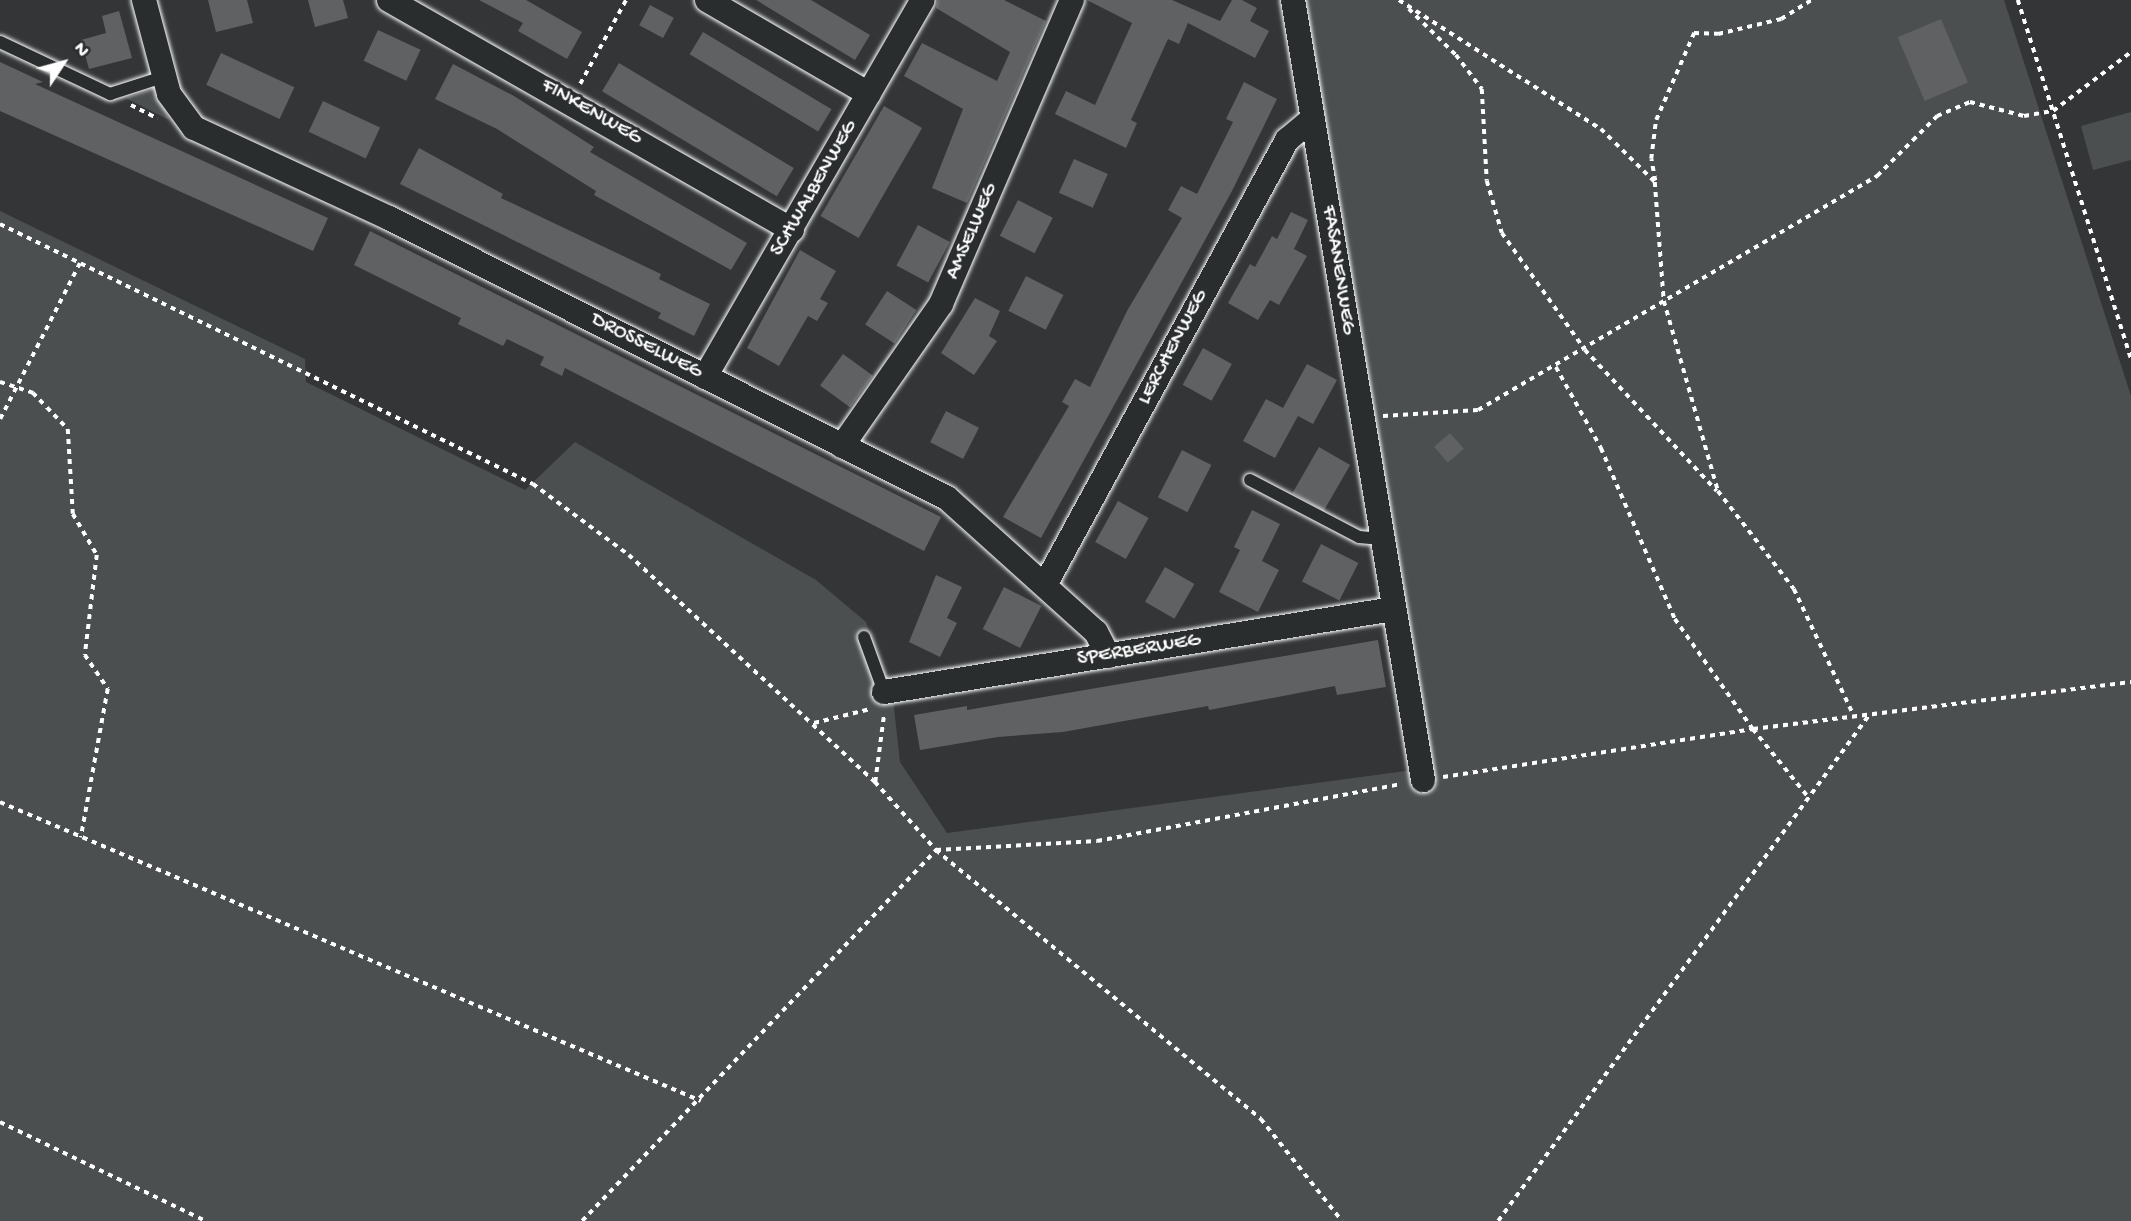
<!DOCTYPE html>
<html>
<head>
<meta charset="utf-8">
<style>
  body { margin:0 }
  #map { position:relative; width:2131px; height:1221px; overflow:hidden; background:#333536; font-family:"Gochi Hand",sans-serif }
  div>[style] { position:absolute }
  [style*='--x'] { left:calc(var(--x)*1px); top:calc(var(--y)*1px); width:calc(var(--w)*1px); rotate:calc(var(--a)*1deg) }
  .green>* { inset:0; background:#4c4f50 }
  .building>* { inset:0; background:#5f6162; transform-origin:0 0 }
  .path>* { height:3.5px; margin-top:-1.75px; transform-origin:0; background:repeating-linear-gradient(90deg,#fff 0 5px,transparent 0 10px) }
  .roads { filter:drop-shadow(0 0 2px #fff) drop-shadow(0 0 2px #fff) }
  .service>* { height:12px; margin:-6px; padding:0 6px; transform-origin:6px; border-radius:6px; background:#2a2d2e }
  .minor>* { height:24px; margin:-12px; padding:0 12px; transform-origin:12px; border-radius:12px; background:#2a2d2e }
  span { translate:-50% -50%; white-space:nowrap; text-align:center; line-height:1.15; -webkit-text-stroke:6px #2a2d2e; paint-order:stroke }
  .street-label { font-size:21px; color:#fff }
  .north { position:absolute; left:28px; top:28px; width:70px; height:70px; -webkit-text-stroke:5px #2a2d2e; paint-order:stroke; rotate:54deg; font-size:19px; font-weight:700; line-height:28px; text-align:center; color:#fff }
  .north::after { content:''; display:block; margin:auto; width:24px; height:32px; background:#fff; clip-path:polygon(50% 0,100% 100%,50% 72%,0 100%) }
</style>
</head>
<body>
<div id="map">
  <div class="green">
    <i style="clip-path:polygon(1303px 0,2004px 0,2131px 396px,2131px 1221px,0 1221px,0 211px,305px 359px,306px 382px,525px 490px,575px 442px,816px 580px,866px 622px,893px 699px,900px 762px,947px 833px,1428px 768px)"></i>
    <i style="clip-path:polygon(158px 87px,169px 120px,126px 98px)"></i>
    <i style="clip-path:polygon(2131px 112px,2131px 160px,2093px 170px,2081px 126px)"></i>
  </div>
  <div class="building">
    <i style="clip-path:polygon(208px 0,247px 0,253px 23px,216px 32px)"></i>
    <i style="clip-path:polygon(308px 0,343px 0,348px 18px,315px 27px)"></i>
    <i style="clip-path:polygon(479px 0,526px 0,582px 32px,567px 59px,518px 31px,523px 23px)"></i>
    <i style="clip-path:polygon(756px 0,811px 0,870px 35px,855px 60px)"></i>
    <i style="clip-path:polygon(938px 0,1004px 0,1046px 21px,967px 203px,932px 188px,963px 109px,904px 76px,922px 43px,997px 81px,1010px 52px,936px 8px)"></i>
    <i style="clip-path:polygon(1087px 0,1172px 0,1220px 21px,1232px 0,1242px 0,1257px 8px,1250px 21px,1269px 31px,1255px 58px,1188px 23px,1179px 44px,1168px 39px,1131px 120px,1137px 123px,1126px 148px,1055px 114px,1066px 91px,1095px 105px,1132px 23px)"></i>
    <i style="left:650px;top:5px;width:27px;height:23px;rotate:28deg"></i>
    <i style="clip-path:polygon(119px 11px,132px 58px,89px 69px,81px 40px,106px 33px,102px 16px)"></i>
    <i style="left:1941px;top:19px;width:69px;height:47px;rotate:67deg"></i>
    <i style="left:378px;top:30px;width:47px;height:34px;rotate:25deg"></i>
    <i style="left:703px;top:32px;width:150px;height:26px;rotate:31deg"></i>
    <i style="left:221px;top:53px;width:81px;height:35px;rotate:25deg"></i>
    <i style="clip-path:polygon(0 62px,43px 82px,35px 84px,328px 218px,313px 251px,0 111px)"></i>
    <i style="left:619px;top:63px;width:204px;height:33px;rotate:31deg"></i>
    <i style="clip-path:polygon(453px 64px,514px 96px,594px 147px,590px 152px,747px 243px,731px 270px,594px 195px,596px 191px,497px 129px,435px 99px)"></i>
    <i style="clip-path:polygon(1244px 82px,1277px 99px,1232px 191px,1041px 538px,1003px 517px,1069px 406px,1062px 402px,1075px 379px,1090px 387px,1127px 311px,1182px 218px,1168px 210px,1181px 186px,1197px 194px,1233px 122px,1226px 119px)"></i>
    <i style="left:323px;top:101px;width:63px;height:34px;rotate:25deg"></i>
    <i style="left:884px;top:106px;width:44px;height:127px;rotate:30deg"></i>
    <i style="clip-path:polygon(419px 148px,503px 194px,501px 198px,661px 274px,659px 279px,710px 304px,694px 336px,658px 318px,661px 313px,400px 184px)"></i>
    <i style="left:1074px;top:159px;width:37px;height:37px;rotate:24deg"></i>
    <i style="left:1018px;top:200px;width:39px;height:40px;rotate:27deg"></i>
    <i style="clip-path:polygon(1291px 212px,1308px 220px,1294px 249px,1307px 256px,1279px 305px,1270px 300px,1258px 320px,1228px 303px,1250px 264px,1255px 267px,1272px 236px,1277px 239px)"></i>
    <i style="left:918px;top:225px;width:36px;height:46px;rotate:28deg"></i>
    <i style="clip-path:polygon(370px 231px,941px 517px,924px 551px,565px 368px,562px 376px,540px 365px,544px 357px,507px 339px,503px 346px,458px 324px,461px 318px,354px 265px)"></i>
    <i style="clip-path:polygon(800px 250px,836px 271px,820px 299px,828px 303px,817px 321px,808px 316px,779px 366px,747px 348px)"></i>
    <i style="left:1026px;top:276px;width:42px;height:39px;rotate:27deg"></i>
    <i style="left:887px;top:291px;width:35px;height:40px;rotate:33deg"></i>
    <i style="clip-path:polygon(975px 298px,1000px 311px,989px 336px,997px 341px,974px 375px,941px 353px)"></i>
    <i style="left:1203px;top:348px;width:33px;height:42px;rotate:29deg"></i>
    <i style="left:843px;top:354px;width:37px;height:39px;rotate:36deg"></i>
    <i style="clip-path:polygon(1307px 364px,1337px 380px,1313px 424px,1298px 416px,1275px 458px,1243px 441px,1266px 399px,1283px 408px)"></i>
    <i style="left:946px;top:411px;width:37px;height:35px;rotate:27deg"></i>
    <i style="left:1450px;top:433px;width:21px;height:21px;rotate:49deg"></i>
    <i style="left:1319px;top:447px;width:36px;height:53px;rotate:30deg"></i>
    <i style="left:1182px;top:450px;width:33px;height:53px;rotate:27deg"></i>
    <i style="left:1118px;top:501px;width:35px;height:47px;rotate:29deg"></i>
    <i style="clip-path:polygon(1252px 510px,1280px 524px,1262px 561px,1279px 570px,1258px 612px,1219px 592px,1240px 550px,1234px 547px)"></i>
    <i style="left:1321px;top:544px;width:42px;height:42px;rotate:27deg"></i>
    <i style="left:1165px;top:567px;width:34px;height:40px;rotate:30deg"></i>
    <i style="clip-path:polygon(936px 575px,962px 587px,947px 618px,957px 623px,940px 657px,909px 642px)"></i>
    <i style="left:1004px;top:587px;width:42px;height:47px;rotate:27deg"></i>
    <i style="clip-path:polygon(1378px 640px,1386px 687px,1337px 695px,1335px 686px,1209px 710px,1208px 706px,1063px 732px,998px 737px,920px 750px,914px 715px,967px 706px,967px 710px)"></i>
  </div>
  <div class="path">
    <i style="--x:1399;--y:0;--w:240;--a:32.6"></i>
    <i style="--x:1601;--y:129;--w:76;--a:44.5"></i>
    <i style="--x:1655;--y:182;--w:119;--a:85.7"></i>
    <i style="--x:1664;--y:301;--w:198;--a:74.1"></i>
    <i style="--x:1718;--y:491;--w:124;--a:52.2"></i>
    <i style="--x:1794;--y:589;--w:140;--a:64.7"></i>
    <i style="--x:2018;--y:0;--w:376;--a:72.5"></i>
    <i style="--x:1409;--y:9;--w:66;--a:44.4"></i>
    <i style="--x:1456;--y:55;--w:43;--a:52.6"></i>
    <i style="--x:1482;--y:89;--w:92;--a:86.9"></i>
    <i style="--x:1487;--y:181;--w:54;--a:73.9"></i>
    <i style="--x:1502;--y:233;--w:143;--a:54.6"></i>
    <i style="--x:1585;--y:350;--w:193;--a:46.9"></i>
    <i style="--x:580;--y:84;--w:96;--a:-61.3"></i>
    <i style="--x:131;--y:105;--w:30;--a:27"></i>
    <i style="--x:1655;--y:181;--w:22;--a:-100"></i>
    <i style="--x:1651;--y:159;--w:39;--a:-83"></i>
    <i style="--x:1656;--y:120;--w:95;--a:-66.4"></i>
    <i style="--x:1694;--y:33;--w:24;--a:2"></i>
    <i style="--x:1718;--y:34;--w:65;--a:-13.4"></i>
    <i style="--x:1781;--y:19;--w:36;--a:-32"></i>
    <i style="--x:0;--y:224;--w:593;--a:26"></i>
    <i style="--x:533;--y:484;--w:119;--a:36.5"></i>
    <i style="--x:629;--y:555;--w:335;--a:42.7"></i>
    <i style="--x:875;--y:782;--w:91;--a:48.1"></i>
    <i style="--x:936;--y:850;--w:422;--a:39.6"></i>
    <i style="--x:1261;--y:1119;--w:130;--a:51.5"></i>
    <i style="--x:1556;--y:367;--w:93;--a:60.9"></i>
    <i style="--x:1601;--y:448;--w:186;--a:66.6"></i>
    <i style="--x:1675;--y:619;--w:135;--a:54.7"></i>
    <i style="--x:1753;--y:729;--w:89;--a:50.9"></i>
    <i style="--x:0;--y:382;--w:35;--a:18"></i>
    <i style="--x:33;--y:393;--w:50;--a:45.8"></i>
    <i style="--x:68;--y:429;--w:85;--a:86.6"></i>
    <i style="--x:73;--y:514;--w:48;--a:59.7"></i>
    <i style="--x:97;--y:555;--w:101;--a:96.8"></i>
    <i style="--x:85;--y:655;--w:41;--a:55.9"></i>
    <i style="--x:108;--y:689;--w:151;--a:100.3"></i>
    <i style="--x:1383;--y:416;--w:95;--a:-3.6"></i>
    <i style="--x:1478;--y:410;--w:463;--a:-30.4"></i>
    <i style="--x:1877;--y:176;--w:85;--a:-45"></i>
    <i style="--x:1937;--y:116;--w:36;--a:-23"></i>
    <i style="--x:1970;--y:102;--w:56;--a:14.5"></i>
    <i style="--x:2024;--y:116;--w:29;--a:-10"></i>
    <i style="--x:2053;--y:111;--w:98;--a:-37.1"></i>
    <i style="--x:0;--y:419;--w:175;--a:-62.9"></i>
    <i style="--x:814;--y:723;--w:58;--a:-14"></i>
    <i style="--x:1443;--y:777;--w:314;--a:-8.8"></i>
    <i style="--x:1753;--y:729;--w:381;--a:-7.1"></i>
    <i style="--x:875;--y:782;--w:69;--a:-82.5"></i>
    <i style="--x:0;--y:802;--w:762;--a:23.1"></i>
    <i style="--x:0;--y:1122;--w:229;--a:25.7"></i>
    <i style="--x:582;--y:1221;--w:513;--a:-46.34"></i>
    <i style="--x:936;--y:850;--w:161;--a:-3.2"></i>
    <i style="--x:1097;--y:841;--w:309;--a:-10.6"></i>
    <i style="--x:1498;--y:1221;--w:627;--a:-53.75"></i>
  </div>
  <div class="roads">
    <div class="service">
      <i style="--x:0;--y:42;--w:122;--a:25.3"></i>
      <i style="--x:110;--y:94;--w:56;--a:-17.8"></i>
      <i style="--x:1250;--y:480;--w:123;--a:27.6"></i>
      <i style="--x:1359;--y:537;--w:23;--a:5"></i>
      <i style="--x:864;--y:637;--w:59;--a:70"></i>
    </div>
    <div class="minor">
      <i style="--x:144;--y:0;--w:97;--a:75.1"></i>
      <i style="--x:169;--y:94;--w:42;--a:53.7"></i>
      <i style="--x:194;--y:128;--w:215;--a:24.8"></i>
      <i style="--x:389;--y:218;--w:624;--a:26.65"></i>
      <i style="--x:947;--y:498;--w:200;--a:42"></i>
      <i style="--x:1096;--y:632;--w:27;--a:63"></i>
      <i style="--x:389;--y:0;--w:464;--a:29.7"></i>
      <i style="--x:707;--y:0;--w:187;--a:30.1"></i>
      <i style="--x:1293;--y:0;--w:791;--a:80.54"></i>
      <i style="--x:705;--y:377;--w:435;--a:-60"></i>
      <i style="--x:842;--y:446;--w:173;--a:-55.1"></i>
      <i style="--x:941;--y:304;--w:331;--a:-66.7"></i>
      <i style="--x:1045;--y:585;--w:507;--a:-61.46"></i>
      <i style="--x:1287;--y:140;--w:33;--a:-40"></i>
      <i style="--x:884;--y:692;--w:516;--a:-9.26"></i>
    </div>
  </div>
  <div class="street-label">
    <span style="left:591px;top:113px;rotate:30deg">FINKENWEG</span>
    <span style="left:815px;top:189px;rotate:-60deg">SCHWALBENWEG</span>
    <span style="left:973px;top:232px;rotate:-67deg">AMSELWEG</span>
    <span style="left:1337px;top:270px;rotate:81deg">FASANENWEG</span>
    <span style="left:646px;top:347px;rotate:27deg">DROSSELWEG</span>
    <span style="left:1174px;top:348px;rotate:-62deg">LERCHENWEG</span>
    <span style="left:1139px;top:651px;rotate:-9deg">SPERBERWEG</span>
  </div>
  <div class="north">N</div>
</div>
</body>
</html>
